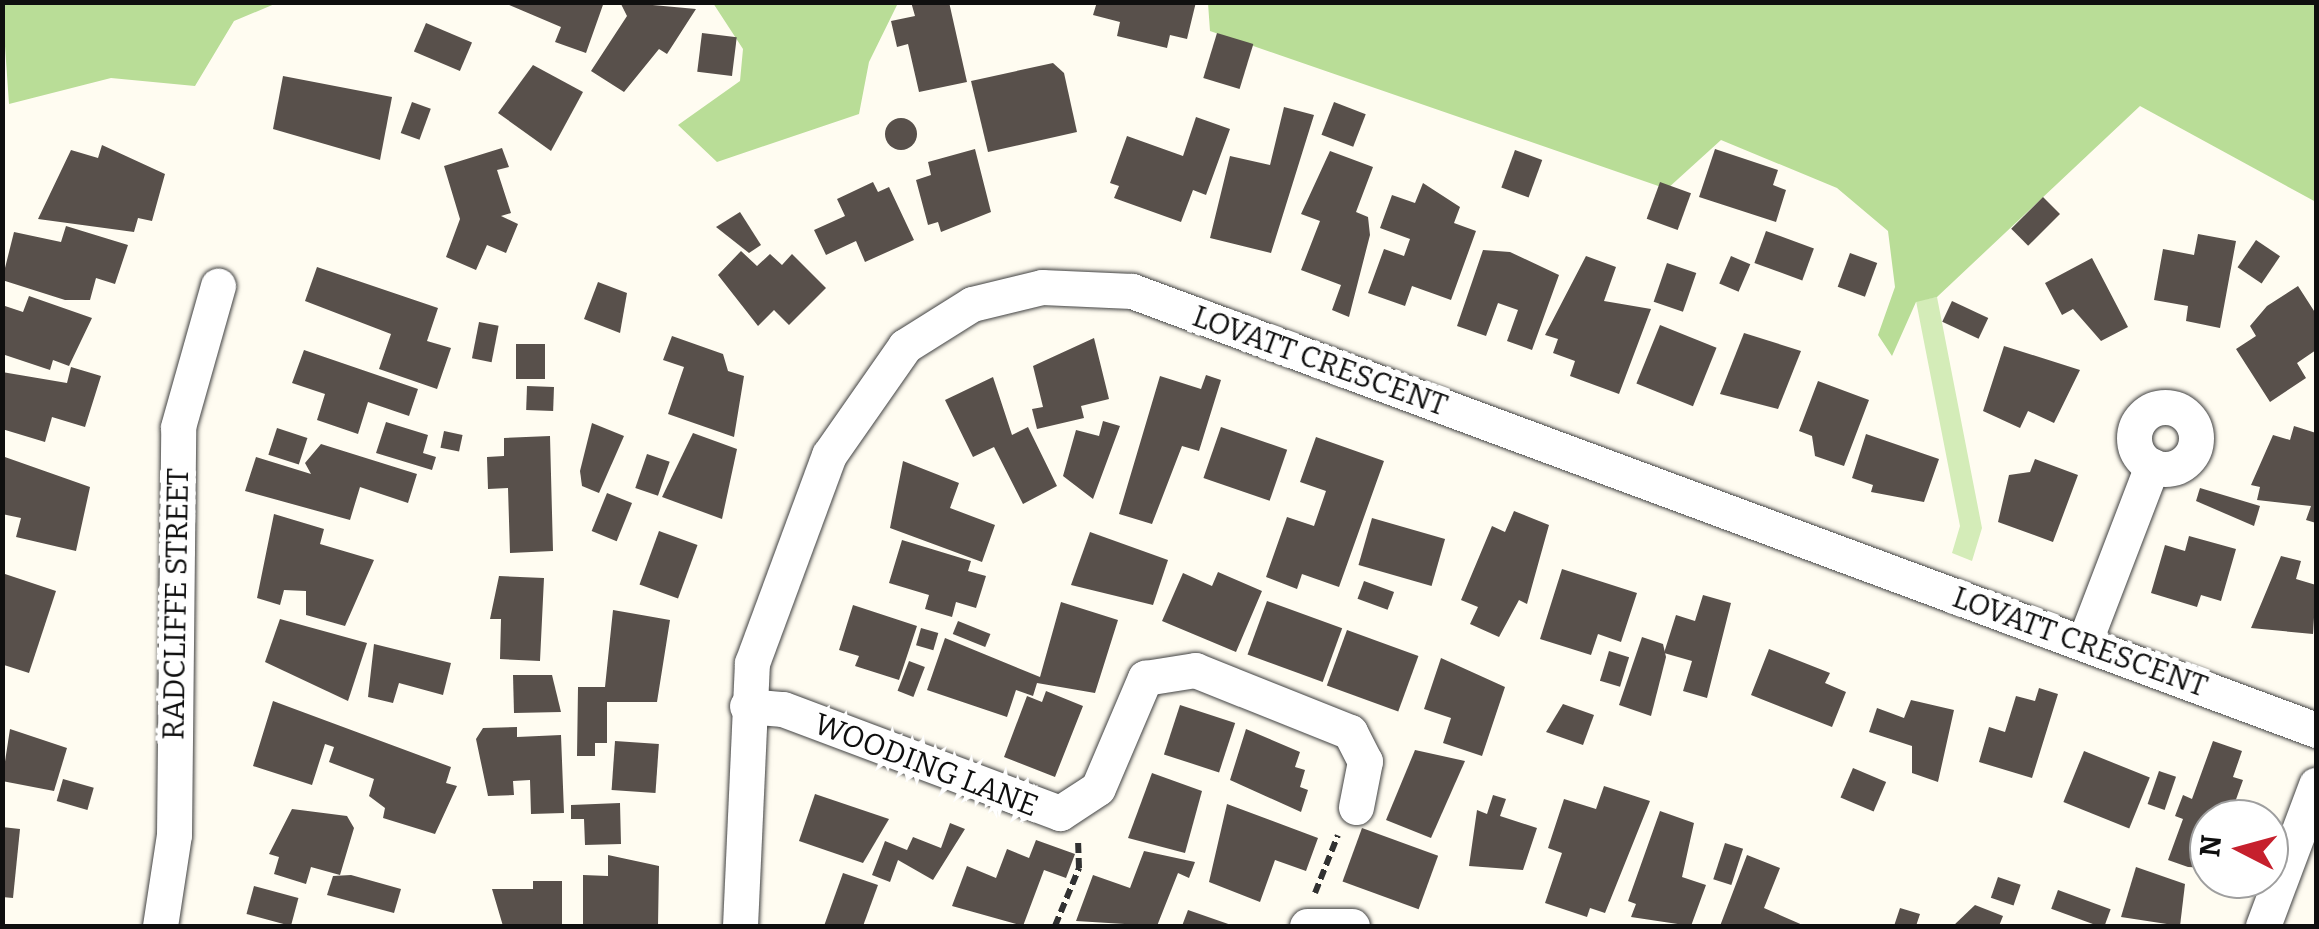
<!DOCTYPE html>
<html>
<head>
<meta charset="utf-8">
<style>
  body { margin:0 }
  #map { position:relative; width:2319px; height:929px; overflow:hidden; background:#fffcf1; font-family:Bitter,serif }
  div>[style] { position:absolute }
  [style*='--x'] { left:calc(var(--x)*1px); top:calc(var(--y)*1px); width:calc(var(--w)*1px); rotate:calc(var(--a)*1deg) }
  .green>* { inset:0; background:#d4ecb8 }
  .forest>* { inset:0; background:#b9dd97 }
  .building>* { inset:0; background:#58504b; transform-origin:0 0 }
  .round { border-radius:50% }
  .path>* { height:6px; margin-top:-3px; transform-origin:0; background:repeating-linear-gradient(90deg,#313131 0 10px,transparent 0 15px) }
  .roads { filter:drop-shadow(0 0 2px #424242) drop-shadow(0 0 2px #424242) }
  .street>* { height:35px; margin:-17.5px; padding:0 17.5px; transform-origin:17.5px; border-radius:17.5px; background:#fff }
  .street>.ring { margin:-17.5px; padding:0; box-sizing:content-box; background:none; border:35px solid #fff; border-radius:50% }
  span { translate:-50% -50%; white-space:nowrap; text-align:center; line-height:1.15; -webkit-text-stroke:10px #fff; paint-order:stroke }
  .street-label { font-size:30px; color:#0f0f0f }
  .frame { position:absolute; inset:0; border:5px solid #0f0f0f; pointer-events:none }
  .north { position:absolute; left:2189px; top:799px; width:100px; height:100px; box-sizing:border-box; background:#fff; border:2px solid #9f9f9f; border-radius:50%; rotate:276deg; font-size:28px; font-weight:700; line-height:40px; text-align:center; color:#0f0f0f }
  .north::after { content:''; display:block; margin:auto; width:35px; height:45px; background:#c6202d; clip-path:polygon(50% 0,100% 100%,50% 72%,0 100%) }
</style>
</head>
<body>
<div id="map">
  <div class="green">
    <i style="clip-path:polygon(1937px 297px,1982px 528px,1972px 561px,1952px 553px,1960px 526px,1916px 301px)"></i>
  </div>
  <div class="forest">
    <i style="clip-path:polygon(2px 3px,3px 2px,277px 3px,234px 21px,195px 86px,111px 78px,9px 104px)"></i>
    <i style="clip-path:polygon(713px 3px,898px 3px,869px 62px,859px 114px,717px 162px,678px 125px,740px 81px,743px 49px)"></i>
    <i style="clip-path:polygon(1208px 3px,2316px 3px,2316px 202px,2140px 106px,1937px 297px,1916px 302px,1892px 356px,1878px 335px,1895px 287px,1888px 231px,1837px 188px,1721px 140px,1667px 189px,1210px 31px)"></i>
  </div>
  <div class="building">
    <i style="clip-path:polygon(502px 2px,604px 2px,586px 53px,555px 42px,561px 27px)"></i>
    <i style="clip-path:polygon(620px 2px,696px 9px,667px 54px,659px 49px,624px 92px,591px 71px,627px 16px)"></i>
    <i style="clip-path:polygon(911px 2px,949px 2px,967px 82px,919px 92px,908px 44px,897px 47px,891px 21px,915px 16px)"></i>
    <i style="clip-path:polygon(1097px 2px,1196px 2px,1187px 39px,1170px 35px,1167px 48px,1117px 36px,1120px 22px,1093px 15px)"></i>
    <i style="left:426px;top:23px;width:50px;height:31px;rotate:23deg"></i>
    <i style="left:702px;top:33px;width:35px;height:39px;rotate:7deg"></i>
    <i style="left:1217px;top:33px;width:38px;height:47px;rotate:17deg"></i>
    <i style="clip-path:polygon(1053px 63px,1064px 73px,1077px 132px,988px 152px,971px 81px)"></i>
    <i style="clip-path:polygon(533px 65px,583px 92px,551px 151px,498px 113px)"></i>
    <i style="clip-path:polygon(283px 76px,392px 97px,380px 160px,273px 129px)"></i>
    <i style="left:412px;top:102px;width:20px;height:33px;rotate:20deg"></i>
    <i style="left:1334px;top:102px;width:34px;height:35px;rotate:21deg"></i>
    <i style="clip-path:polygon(1284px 107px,1314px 115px,1271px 253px,1210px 238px,1230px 156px,1270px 165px)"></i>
    <i style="clip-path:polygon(1196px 117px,1230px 129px,1206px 195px,1193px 190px,1181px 222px,1114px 198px,1119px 186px,1110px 183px,1127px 136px,1183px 156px)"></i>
    <i class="round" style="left:885px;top:118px;width:32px;height:32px"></i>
    <i style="clip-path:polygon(102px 145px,165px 174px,152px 221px,138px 218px,134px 232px,38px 219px,71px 150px,98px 158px)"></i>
    <i style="clip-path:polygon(502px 148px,509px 167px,497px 170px,511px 213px,501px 216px,518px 224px,506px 253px,487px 245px,476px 270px,446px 257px,460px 219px,444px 166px)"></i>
    <i style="clip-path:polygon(975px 149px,991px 212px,941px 232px,938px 222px,928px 225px,916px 180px,931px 175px,928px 162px)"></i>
    <i style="clip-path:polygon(1715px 149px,1778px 170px,1773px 185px,1786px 190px,1776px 222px,1699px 197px)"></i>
    <i style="left:1515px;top:150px;width:29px;height:40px;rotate:20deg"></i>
    <i style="clip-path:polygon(1330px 151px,1373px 167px,1356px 212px,1368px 217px,1370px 235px,1349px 317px,1332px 310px,1341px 285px,1301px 270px,1320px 221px,1301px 214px)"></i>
    <i style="clip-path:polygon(873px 182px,878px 192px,889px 187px,914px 240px,865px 262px,856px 241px,826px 255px,814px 230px,845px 216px,837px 199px)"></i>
    <i style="left:1660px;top:182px;width:33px;height:39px;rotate:20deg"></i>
    <i style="clip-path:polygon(1423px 183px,1460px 207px,1454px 223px,1476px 231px,1451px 300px,1412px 286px,1405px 306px,1368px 293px,1384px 249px,1404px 256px,1410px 239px,1380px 228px,1392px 195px,1415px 203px)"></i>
    <i style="left:2043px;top:197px;width:24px;height:45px;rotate:45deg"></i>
    <i style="clip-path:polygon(740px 212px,761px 245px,749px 253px,716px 227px)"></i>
    <i style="clip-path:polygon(66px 226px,128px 245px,115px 284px,96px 278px,90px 300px,65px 300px,2px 280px,14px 232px,61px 242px)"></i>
    <i style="left:1766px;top:231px;width:51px;height:34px;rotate:20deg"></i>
    <i style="clip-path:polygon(2198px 234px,2236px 241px,2220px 328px,2186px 321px,2188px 306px,2154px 300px,2163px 249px,2194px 255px)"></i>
    <i style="left:2256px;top:240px;width:29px;height:33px;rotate:34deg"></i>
    <i style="clip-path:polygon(1483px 250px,1510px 252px,1559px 275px,1532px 350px,1507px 341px,1518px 310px,1498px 303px,1486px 336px,1457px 326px)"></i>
    <i style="clip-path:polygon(741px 251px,757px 266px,770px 254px,782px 265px,792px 254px,826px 288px,789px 325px,774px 310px,758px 326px,718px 275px)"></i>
    <i style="left:1850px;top:253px;width:29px;height:36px;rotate:20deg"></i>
    <i style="clip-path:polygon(1586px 256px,1616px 267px,1604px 301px,1651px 309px,1619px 394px,1570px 376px,1575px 361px,1553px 353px,1558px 339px,1545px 335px)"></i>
    <i style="left:1731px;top:256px;width:21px;height:30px;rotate:23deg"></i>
    <i style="clip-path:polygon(2092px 258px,2128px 327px,2101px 341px,2073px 309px,2062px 315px,2045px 283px)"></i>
    <i style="left:1667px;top:263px;width:31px;height:41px;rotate:19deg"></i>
    <i style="clip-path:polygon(317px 267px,438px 308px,427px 341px,451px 348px,437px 389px,379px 369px,391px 334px,305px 301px)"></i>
    <i style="clip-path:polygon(598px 282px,627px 293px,620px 333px,584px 319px)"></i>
    <i style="clip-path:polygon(2298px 286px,2316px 314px,2316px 350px,2297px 363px,2306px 378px,2270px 402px,2236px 349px,2256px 336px,2250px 326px,2267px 306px)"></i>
    <i style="clip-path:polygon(29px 296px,92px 318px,69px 366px,53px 360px,50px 370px,2px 354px,5px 306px,23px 312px)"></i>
    <i style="left:1952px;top:301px;width:40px;height:23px;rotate:25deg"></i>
    <i style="left:479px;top:322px;width:20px;height:37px;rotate:11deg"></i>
    <i style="left:1660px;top:325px;width:61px;height:63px;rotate:22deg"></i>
    <i style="clip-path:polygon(1744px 333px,1801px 351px,1778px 409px,1720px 394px)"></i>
    <i style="clip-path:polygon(672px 336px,723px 354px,728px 371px,744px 376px,734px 437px,668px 414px,684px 367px,663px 360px)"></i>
    <i style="clip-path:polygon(1094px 338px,1109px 399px,1081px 406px,1084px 418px,1037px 429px,1032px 409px,1043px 407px,1033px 366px)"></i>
    <i style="left:516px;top:344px;width:29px;height:35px"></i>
    <i style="clip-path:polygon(2004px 346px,2080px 370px,2054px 423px,2028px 411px,2020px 428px,1983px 411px)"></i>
    <i style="clip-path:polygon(304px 350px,418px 389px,409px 416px,368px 402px,358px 434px,317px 420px,325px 394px,292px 383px)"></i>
    <i style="clip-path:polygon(71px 367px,101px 376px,85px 427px,52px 417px,45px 442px,2px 429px,2px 372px,67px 383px)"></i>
    <i style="clip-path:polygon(1206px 375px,1221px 380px,1199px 451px,1182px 446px,1152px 524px,1119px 514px,1160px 376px,1201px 389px)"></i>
    <i style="clip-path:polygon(993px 377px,1012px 435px,1028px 427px,1057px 486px,1023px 504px,994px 447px,973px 457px,945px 400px)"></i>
    <i style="clip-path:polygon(1818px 381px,1869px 400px,1844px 466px,1815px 456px,1812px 436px,1799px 431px)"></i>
    <i style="left:527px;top:386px;width:27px;height:24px;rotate:2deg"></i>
    <i style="clip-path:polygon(1103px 421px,1120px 426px,1093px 499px,1063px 476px,1076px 430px,1099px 436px)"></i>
    <i style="clip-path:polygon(386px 422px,428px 435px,423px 453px,436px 457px,432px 470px,376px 453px)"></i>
    <i style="clip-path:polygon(592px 423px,624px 436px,599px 493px,582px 486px,580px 471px)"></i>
    <i style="clip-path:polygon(2294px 426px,2316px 433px,2316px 523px,2306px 520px,2311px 506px,2257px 500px,2260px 487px,2251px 485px,2273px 435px,2290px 440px)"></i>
    <i style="left:1221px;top:427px;width:70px;height:54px;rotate:19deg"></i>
    <i style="left:277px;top:428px;width:32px;height:28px;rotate:18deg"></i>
    <i style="left:444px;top:431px;width:19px;height:17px;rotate:12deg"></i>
    <i style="clip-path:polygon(693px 433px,737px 449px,722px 519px,662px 497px)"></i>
    <i style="clip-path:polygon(1866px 434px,1939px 459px,1924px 502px,1871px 492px,1873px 485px,1852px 478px)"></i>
    <i style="clip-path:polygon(550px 436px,553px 551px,510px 553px,508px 488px,488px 489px,487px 457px,504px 456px,504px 438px)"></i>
    <i style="clip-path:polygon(1316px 437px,1384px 461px,1339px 587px,1302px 574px,1297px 589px,1266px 577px,1287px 517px,1314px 526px,1326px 491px,1300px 482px)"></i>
    <i style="clip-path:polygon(321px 444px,417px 474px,408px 503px,360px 487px,350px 520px,245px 491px,256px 457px,311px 474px,305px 463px)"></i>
    <i style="left:647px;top:454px;width:24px;height:36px;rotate:19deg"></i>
    <i style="clip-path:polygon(2px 456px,90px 487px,76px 551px,16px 537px,21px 518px,2px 514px)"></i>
    <i style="clip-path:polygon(2035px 459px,2078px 475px,2053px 542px,1998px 522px,2009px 475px,2030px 472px)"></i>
    <i style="clip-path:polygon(903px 461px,959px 483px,950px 508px,995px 525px,982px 562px,890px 528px)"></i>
    <i style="clip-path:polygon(2200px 488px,2260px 506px,2254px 526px,2196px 501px)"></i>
    <i style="left:607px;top:493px;width:27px;height:41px;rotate:22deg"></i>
    <i style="clip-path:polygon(1514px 511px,1549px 525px,1527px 604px,1519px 600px,1499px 637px,1470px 624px,1478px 607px,1461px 600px,1492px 526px,1505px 532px)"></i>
    <i style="clip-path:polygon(274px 514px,324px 529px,320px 544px,374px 560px,345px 626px,306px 615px,306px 591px,284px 590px,280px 605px,257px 598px)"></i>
    <i style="left:1372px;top:518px;width:76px;height:49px;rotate:16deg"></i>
    <i style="left:659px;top:531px;width:41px;height:57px;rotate:20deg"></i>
    <i style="clip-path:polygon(1090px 532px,1168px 560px,1153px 605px,1071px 585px)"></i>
    <i style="clip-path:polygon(2189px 536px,2236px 549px,2221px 601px,2201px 595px,2197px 607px,2151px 593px,2165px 545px,2185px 551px)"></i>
    <i style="clip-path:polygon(902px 540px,971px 561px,968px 571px,986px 576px,976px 608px,956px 602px,952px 617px,925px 609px,929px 595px,889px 583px)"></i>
    <i style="clip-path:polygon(2281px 556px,2301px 561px,2296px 579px,2316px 585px,2313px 634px,2251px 628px)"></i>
    <i style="clip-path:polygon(1562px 569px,1637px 593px,1621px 642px,1598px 634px,1591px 655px,1540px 639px)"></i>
    <i style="clip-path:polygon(1218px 572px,1262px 591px,1236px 652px,1162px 621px,1183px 573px,1212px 586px)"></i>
    <i style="clip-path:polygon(2px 573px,56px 591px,29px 673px,4px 665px)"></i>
    <i style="clip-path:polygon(499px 576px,544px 578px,540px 661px,500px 659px,501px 619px,490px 619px)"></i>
    <i style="left:1364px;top:581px;width:32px;height:19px;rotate:20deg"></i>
    <i style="clip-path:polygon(1703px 595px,1731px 603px,1707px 698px,1683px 691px,1692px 661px,1664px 653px,1676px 615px,1695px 621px)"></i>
    <i style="left:1267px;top:601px;width:80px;height:57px;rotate:20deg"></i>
    <i style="clip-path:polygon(1061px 602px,1118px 620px,1095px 693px,1037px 683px,1033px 696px,1016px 690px,1007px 717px,927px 690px,945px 638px,1040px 677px)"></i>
    <i style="clip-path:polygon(853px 605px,917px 626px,899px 680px,855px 666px,859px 656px,839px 650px)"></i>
    <i style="clip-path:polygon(613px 610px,670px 620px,657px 702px,607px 702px,607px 743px,595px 743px,595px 756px,577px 756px,578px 687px,605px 687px)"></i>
    <i style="clip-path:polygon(280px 619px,367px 643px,348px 701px,265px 662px)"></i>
    <i style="left:958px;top:621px;width:35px;height:14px;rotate:22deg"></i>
    <i style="left:921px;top:628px;width:18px;height:18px;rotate:16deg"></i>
    <i style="left:1347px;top:630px;width:76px;height:59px;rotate:20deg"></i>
    <i style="clip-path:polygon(1642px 637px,1663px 644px,1666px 657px,1651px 716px,1619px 705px)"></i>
    <i style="clip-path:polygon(374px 644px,451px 663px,443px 695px,399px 683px,393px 703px,368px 697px)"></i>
    <i style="clip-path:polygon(1769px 649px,1830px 673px,1825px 683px,1846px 692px,1832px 727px,1751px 695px)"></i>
    <i style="left:1609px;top:651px;width:21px;height:31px;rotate:17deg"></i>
    <i style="clip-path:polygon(1441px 658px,1505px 687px,1482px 756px,1443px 743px,1451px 718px,1424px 709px)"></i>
    <i style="left:909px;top:661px;width:17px;height:32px;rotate:21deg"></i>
    <i style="clip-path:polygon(513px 675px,552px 675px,561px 712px,514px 713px)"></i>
    <i style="clip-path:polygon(2039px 688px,2058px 694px,2032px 778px,1979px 762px,1989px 727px,2005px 732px,2016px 696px,2035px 701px)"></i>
    <i style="clip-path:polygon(1046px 691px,1083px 706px,1055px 777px,1004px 757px,1027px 696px,1042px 702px)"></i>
    <i style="clip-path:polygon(1911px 700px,1954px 710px,1938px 782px,1912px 773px,1912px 746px,1869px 732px,1877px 708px,1904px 718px)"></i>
    <i style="clip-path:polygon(273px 701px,451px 767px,446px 783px,457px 786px,435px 834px,383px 818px,385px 808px,369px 796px,374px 779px,329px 762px,334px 747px,325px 744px,312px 785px,253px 766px)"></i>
    <i style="clip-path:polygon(1563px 704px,1594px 715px,1583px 745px,1546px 732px)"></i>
    <i style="left:1180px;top:705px;width:58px;height:52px;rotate:18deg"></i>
    <i style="clip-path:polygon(517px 727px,517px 737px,561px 735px,564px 813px,531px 814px,530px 780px,513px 781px,514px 795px,488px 796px,476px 739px,483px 728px)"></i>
    <i style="clip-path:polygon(10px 729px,67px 748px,54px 791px,2px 781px)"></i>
    <i style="clip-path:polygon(1246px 729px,1300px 752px,1295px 767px,1305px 770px,1300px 787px,1308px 790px,1301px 812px,1230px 780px)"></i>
    <i style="left:615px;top:741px;width:44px;height:49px;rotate:4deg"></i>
    <i style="clip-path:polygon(2213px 741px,2242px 751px,2233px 777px,2243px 780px,2229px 819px,2209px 819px,2209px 868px,2188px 867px,2168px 860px,2183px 819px,2175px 816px,2183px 795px,2192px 799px)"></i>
    <i style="clip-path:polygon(1415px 750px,1465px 761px,1431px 838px,1386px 820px)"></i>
    <i style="left:2084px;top:751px;width:71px;height:55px;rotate:22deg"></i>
    <i style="left:1853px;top:768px;width:36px;height:32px;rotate:23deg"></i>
    <i style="left:2159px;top:771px;width:18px;height:35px;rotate:19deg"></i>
    <i style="clip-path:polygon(1152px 773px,1202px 791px,1185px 853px,1128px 838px)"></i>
    <i style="left:63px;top:779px;width:32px;height:23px;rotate:16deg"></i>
    <i style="clip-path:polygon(1604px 786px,1650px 801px,1605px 913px,1590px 908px,1587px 917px,1545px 903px,1562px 853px,1548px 848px,1564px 799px,1596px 809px)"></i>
    <i style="clip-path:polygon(815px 794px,889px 819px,863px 863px,799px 841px)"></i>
    <i style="clip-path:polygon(1493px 795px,1506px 799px,1500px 816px,1537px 828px,1523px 870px,1469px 866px,1477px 810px,1487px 814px)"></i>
    <i style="clip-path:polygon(620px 803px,621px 844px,585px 845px,584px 819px,571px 819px,571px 805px)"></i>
    <i style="clip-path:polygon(1227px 804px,1318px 838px,1306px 871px,1275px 860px,1260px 902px,1209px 882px)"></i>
    <i style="clip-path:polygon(292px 809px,347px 816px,354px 828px,340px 875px,311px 867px,306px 884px,274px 874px,279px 857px,269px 854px)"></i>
    <i style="clip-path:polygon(1660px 811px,1694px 823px,1682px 877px,1706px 885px,1691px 926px,1631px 917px,1636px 904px,1628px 901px)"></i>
    <i style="clip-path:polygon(950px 823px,965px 829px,933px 880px,898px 860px,890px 882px,872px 875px,885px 841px,907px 850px,913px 837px,941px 848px)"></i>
    <i style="clip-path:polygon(2px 827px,20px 829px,13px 898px,2px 897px)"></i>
    <i style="left:1362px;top:828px;width:81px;height:57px;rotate:20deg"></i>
    <i style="clip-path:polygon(1036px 840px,1075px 854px,1066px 878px,1044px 870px,1023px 926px,952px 906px,967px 866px,996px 878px,1007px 849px,1029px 858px)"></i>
    <i style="left:1725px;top:843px;width:19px;height:38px;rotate:18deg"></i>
    <i style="clip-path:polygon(1144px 851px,1195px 862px,1189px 878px,1178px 873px,1157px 926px,1076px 921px,1093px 875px,1130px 888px)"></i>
    <i style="clip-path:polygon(608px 855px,659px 866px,658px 926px,583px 926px,583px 875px,608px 876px)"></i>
    <i style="clip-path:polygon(1747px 855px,1780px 868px,1764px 908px,1805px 926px,1720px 926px)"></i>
    <i style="clip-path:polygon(2136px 867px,2185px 884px,2180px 926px,2121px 917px)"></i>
    <i style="clip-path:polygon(843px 873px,878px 885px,863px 926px,824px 926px)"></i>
    <i style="clip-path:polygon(351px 875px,401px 889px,394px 913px,327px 895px,333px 876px)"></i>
    <i style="left:1998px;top:877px;width:24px;height:22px;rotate:19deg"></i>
    <i style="clip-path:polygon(533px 881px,562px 881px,562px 926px,503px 926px,492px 889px,533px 889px)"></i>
    <i style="left:254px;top:886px;width:46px;height:29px;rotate:15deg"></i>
    <i style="left:2058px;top:890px;width:56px;height:20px;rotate:20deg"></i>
    <i style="clip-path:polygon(1975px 905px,2003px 916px,1999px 926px,1953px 926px)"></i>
    <i style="clip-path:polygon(1900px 908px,1920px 914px,1916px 926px,1894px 926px)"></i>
    <i style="clip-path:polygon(1188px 910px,1234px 926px,1182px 926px)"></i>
  </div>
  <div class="path">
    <i style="--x:1315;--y:893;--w:62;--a:-68.4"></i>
    <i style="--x:1055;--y:926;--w:63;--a:-67.5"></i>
    <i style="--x:1079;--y:868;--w:30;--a:-92"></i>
  </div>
  <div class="roads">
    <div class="street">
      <i class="ring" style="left:2134px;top:407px;width:27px;height:27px"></i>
      <i style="--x:2084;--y:643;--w:190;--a:-69"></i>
      <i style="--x:747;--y:706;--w:36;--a:5"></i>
      <i style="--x:783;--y:709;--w:296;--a:20.6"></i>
      <i style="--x:1060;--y:813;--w:45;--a:-33.3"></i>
      <i style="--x:1098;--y:788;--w:120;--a:-66.9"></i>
      <i style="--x:1145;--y:678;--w:51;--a:-9.1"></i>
      <i style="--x:1195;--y:670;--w:167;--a:21.8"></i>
      <i style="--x:1350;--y:732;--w:33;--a:63"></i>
      <i style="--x:1365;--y:761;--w:47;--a:101.1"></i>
      <i style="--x:160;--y:926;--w:92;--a:-81.3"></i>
      <i style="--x:174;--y:835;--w:408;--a:-89.4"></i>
      <i style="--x:178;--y:427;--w:147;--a:-74.2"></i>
      <i style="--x:740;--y:926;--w:263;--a:-87.4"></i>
      <i style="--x:752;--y:663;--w:222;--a:-69.7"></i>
      <i style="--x:829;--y:455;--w:133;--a:-55.1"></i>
      <i style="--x:905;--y:346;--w:79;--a:-32.1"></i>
      <i style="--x:972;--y:304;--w:72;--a:-13.7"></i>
      <i style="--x:1042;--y:287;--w:90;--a:2.5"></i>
      <i style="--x:1132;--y:291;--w:1263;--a:20.34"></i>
      <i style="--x:1307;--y:926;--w:45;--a:0"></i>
      <i style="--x:2263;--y:926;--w:151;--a:-69.4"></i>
    </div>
  </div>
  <div class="street-label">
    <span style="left:1320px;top:361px;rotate:20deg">LOVATT CRESCENT</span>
    <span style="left:176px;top:604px;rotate:-89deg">RADCLIFFE STREET</span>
    <span style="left:2080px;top:642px;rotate:20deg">LOVATT CRESCENT</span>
    <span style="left:926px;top:765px;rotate:21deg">WOODING LANE</span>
  </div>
  <div class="frame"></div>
  <div class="north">N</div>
</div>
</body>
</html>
